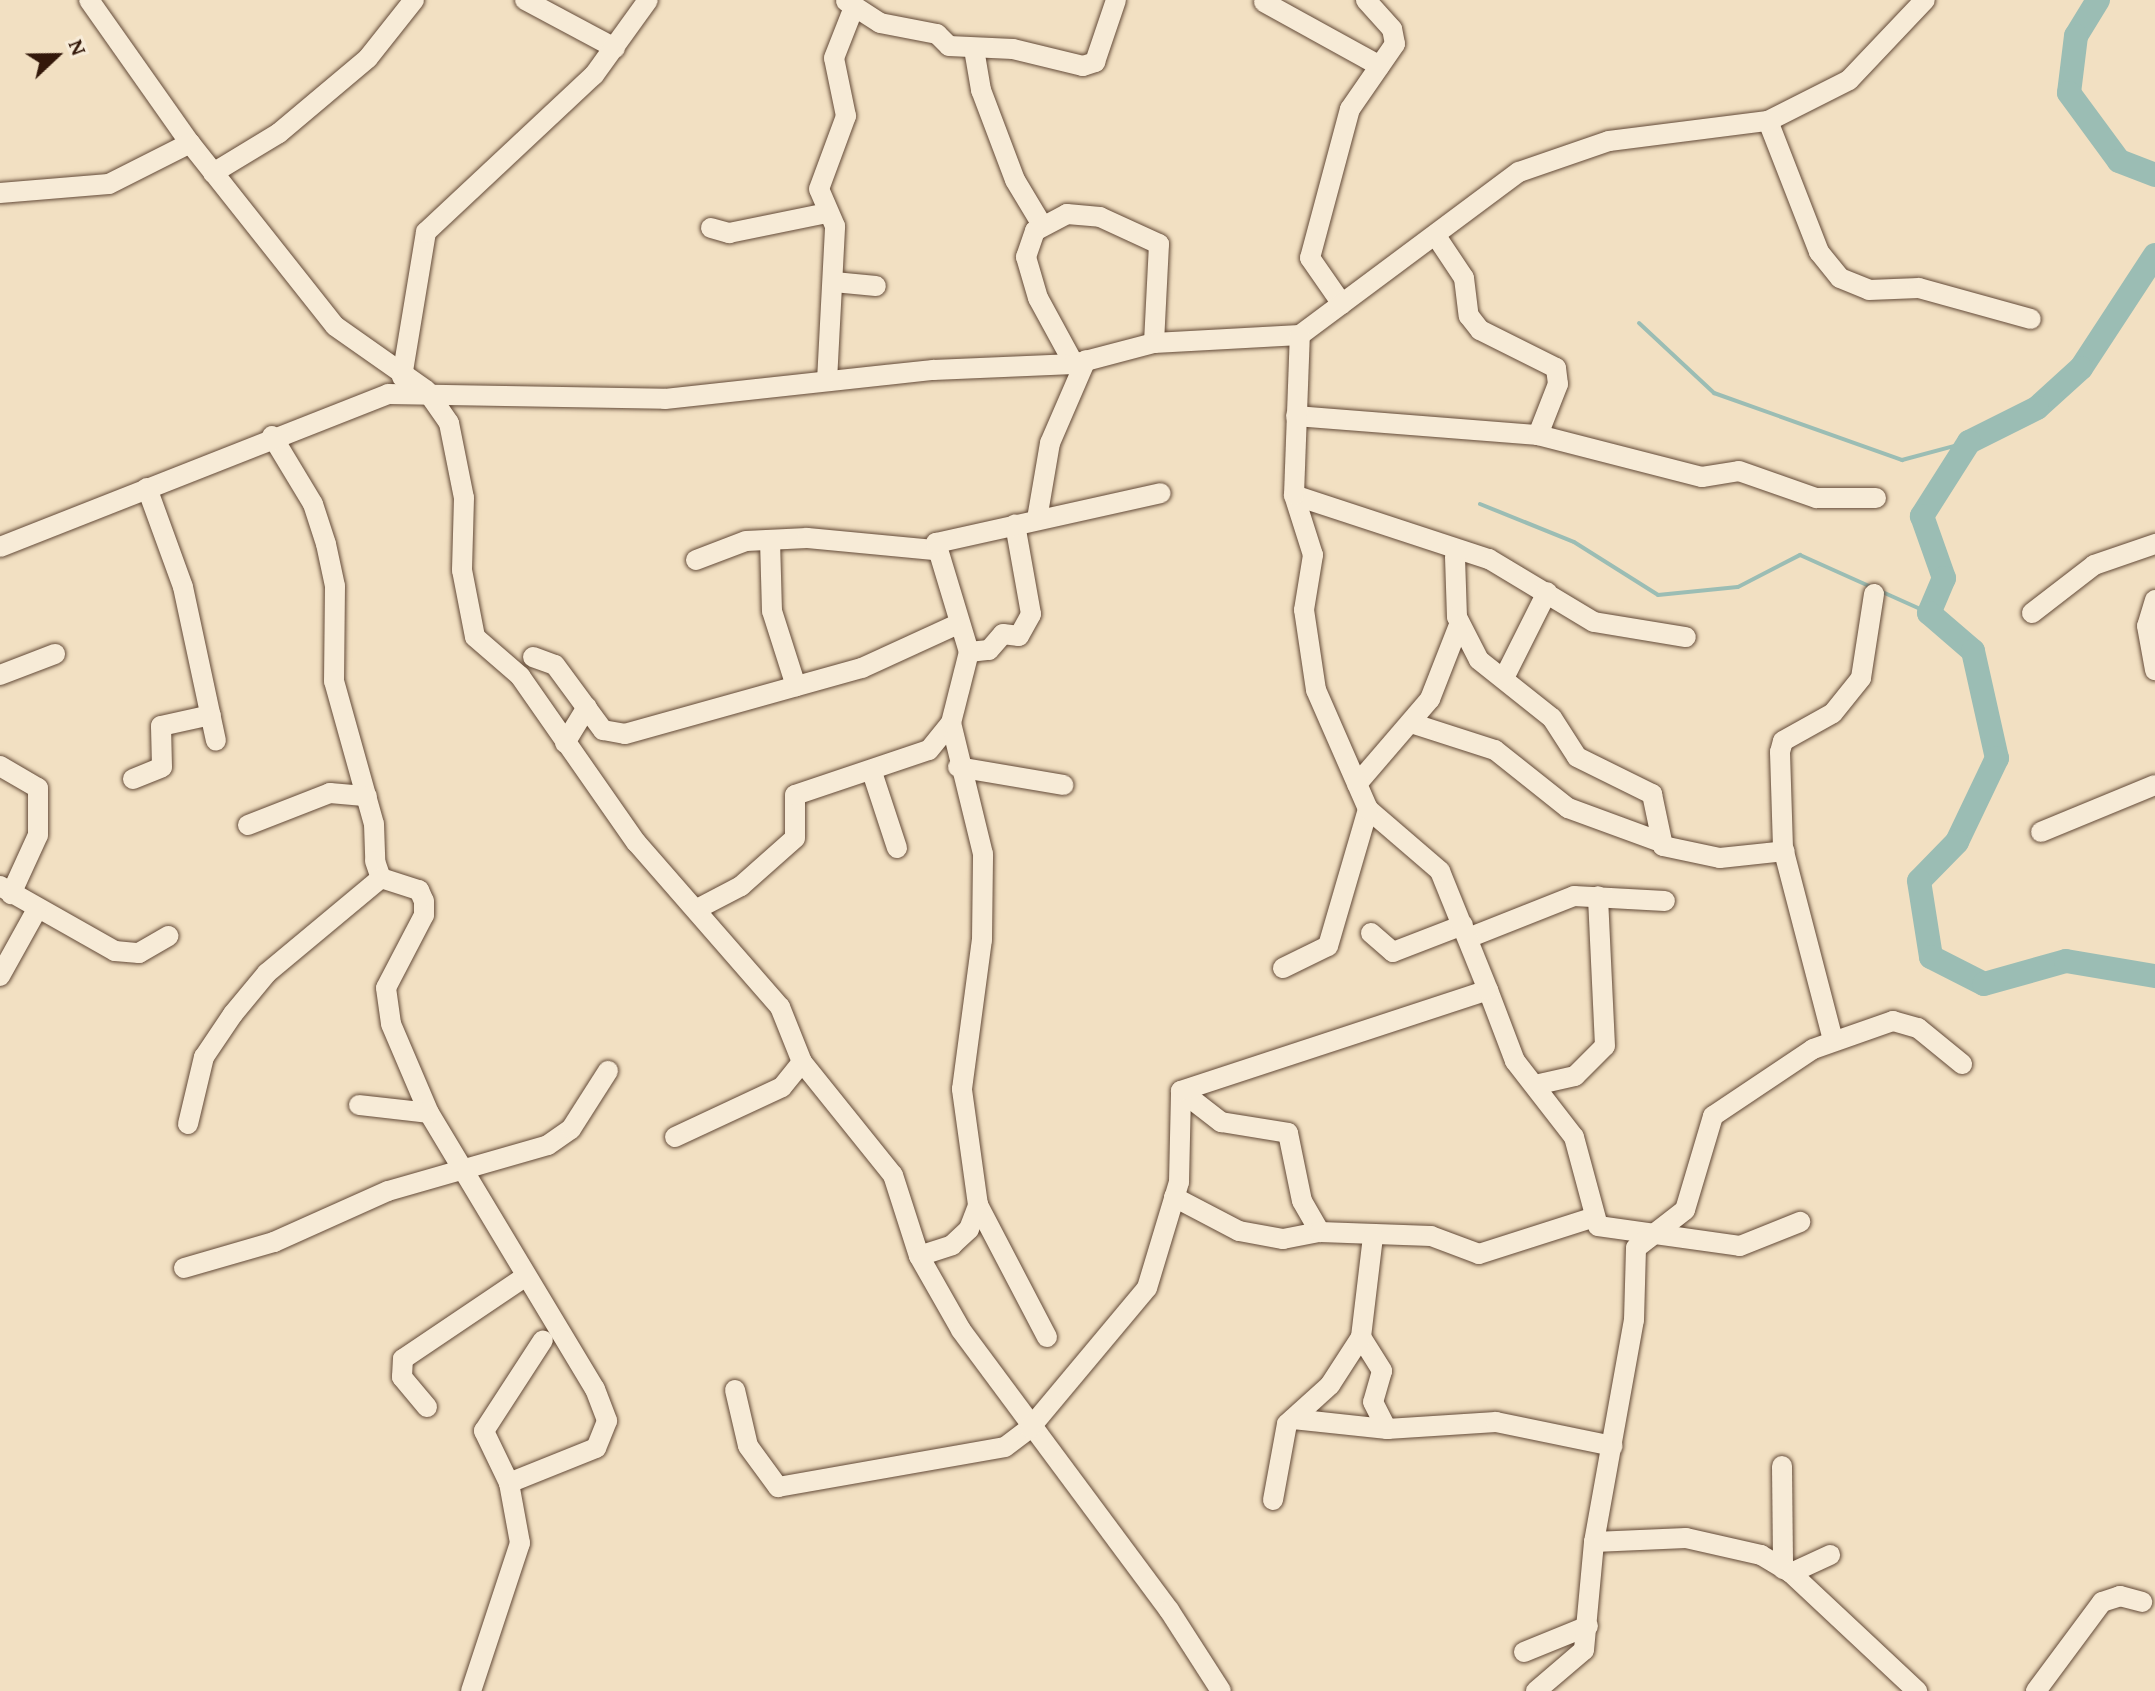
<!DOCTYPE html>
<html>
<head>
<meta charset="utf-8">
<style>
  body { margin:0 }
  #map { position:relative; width:2155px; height:1691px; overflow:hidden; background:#f2e0c2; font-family:"Gentium Book Plus",serif }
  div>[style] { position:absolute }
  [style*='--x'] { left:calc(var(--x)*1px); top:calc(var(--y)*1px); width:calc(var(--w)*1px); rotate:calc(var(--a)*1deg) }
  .stream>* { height:4px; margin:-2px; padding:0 2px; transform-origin:2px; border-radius:2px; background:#9bbdb4 }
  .river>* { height:24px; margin:-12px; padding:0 12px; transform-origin:12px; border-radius:12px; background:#9bbdb4 }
  .roads { filter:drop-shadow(0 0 2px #634a38) drop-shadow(0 0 2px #634a38) }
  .minor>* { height:20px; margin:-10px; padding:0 10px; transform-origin:10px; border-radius:10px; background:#f7ebd7 }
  span { translate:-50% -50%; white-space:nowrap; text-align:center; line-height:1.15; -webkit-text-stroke:6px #f7ebd7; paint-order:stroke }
  .north { position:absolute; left:16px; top:16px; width:80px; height:80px; -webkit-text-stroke:6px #f7ebd7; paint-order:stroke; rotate:68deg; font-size:22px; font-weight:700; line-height:32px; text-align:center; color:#33180a }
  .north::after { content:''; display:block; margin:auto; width:28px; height:36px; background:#33180a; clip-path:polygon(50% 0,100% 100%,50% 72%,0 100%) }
</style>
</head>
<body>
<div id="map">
  <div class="stream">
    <i style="--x:1639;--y:323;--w:103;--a:43"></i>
    <i style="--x:1714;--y:393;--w:200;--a:19.6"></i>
    <i style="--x:1902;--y:460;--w:69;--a:-15"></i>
    <i style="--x:1480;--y:504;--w:101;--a:22"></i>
    <i style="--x:1574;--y:542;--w:99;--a:32.2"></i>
    <i style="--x:1658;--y:595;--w:80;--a:-5.7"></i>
    <i style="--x:1738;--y:587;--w:70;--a:-27.3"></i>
    <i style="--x:1800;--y:555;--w:141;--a:24.2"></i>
  </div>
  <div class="river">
    <i style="--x:2098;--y:0;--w:42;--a:121.4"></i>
    <i style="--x:2076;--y:36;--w:57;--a:97"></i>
    <i style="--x:2069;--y:93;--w:84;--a:53.7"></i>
    <i style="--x:2119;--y:161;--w:39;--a:21"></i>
    <i style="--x:2155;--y:255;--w:135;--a:123.2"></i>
    <i style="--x:2081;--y:368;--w:59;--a:137.7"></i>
    <i style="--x:2037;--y:408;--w:76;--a:153.4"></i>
    <i style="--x:1969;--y:442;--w:88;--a:122.4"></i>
    <i style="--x:1922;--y:516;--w:66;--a:70.5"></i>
    <i style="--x:1944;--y:578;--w:38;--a:113"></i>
    <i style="--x:1929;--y:613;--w:58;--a:40.8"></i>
    <i style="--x:1973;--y:651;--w:110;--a:77.4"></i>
    <i style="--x:1997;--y:758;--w:93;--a:115.5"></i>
    <i style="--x:1957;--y:842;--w:54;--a:134.3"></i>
    <i style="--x:1919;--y:881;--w:77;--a:81"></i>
    <i style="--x:1931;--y:957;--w:59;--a:27"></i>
    <i style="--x:1984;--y:984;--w:85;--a:-15.7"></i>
    <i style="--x:2066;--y:961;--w:90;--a:9.6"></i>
  </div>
  <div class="roads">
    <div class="minor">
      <i style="--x:89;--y:0;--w:175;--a:54.8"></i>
      <i style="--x:190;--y:143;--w:233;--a:51.6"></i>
      <i style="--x:335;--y:326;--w:111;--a:35.1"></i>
      <i style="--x:426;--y:390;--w:40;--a:55.1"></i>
      <i style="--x:449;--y:423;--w:76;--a:78.7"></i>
      <i style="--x:464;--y:498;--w:72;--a:91.6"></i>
      <i style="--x:462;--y:570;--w:68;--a:79"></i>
      <i style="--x:475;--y:637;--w:60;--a:40.9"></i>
      <i style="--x:520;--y:676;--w:203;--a:55.1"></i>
      <i style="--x:636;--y:842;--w:219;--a:48.9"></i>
      <i style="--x:780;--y:1007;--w:59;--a:68.2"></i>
      <i style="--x:802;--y:1062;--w:145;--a:51.2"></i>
      <i style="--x:893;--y:1175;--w:85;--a:72.2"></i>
      <i style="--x:919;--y:1256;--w:85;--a:60.4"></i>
      <i style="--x:961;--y:1330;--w:349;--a:53.4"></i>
      <i style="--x:1169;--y:1610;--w:96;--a:57.3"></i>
      <i style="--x:525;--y:0;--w:102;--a:28.1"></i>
      <i style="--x:846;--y:1;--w:40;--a:32.9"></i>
      <i style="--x:880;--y:23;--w:58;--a:10.9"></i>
      <i style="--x:937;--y:34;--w:17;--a:45"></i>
      <i style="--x:949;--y:46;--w:64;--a:2.7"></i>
      <i style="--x:1013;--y:49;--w:72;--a:13.7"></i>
      <i style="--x:1083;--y:66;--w:13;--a:-18"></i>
      <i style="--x:1095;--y:62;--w:65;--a:-71.3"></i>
      <i style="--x:1264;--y:2;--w:132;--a:28.9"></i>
      <i style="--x:974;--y:49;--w:42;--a:80.3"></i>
      <i style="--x:981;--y:90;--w:96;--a:69.3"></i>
      <i style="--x:1015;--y:180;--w:52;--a:59"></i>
      <i style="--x:1768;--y:121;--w:141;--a:68.7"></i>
      <i style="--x:1819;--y:252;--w:33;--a:51"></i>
      <i style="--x:1840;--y:278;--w:31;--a:22"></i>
      <i style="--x:1869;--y:290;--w:50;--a:-2.3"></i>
      <i style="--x:1919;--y:288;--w:116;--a:15.5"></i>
      <i style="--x:213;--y:173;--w:77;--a:-31.2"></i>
      <i style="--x:279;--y:133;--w:116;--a:-40.1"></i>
      <i style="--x:368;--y:58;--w:74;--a:-51.6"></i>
      <i style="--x:0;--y:193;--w:109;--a:-4.7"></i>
      <i style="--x:109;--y:184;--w:91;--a:-26.8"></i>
      <i style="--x:711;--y:228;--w:19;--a:16"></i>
      <i style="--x:729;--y:233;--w:100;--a:-11.5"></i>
      <i style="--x:1436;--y:236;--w:50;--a:56.3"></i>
      <i style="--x:1464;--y:278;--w:38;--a:83"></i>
      <i style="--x:1469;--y:316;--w:18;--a:52"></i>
      <i style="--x:1480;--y:330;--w:85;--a:26.6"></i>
      <i style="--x:1556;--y:368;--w:16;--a:83"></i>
      <i style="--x:1558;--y:384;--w:55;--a:111.4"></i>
      <i style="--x:834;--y:282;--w:42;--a:5.4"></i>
      <i style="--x:1342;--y:304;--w:56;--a:-124.8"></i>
      <i style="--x:1310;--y:258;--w:154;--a:-75"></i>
      <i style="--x:1350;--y:109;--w:79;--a:-55.3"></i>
      <i style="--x:1395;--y:44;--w:15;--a:-101"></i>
      <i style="--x:1392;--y:29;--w:39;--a:-132"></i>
      <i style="--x:1074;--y:364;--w:75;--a:-118.6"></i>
      <i style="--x:1038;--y:298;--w:43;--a:-106.3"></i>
      <i style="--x:1026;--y:257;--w:28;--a:-71"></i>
      <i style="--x:1035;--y:231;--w:36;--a:-28"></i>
      <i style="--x:1067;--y:214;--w:33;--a:5"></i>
      <i style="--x:1100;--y:217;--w:65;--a:24.6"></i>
      <i style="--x:1159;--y:244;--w:99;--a:92.9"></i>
      <i style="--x:402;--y:377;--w:147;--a:-80.6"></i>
      <i style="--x:426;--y:232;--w:230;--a:-43.1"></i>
      <i style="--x:594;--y:75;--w:92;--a:-54.2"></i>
      <i style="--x:827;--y:381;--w:155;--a:-87"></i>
      <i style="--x:835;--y:226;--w:40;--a:-113.4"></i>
      <i style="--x:819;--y:189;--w:78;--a:-69.7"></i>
      <i style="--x:846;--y:116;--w:59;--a:-101.7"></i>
      <i style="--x:834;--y:58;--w:55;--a:-68.6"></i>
      <i style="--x:1296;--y:416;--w:243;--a:4.5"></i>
      <i style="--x:1538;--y:435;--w:169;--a:14.4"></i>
      <i style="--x:1702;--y:477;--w:37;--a:-9"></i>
      <i style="--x:1739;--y:471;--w:82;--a:19.3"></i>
      <i style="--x:1816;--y:498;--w:60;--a:0"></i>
      <i style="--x:272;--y:436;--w:79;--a:58.9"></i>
      <i style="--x:313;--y:504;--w:42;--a:72"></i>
      <i style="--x:326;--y:544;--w:43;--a:77.9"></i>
      <i style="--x:335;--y:586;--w:95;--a:90.6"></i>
      <i style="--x:334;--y:681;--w:148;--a:74.4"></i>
      <i style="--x:374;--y:824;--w:37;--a:88"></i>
      <i style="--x:375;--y:861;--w:18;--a:71"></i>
      <i style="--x:381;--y:878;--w:40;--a:18"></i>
      <i style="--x:419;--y:890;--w:12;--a:66"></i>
      <i style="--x:424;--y:901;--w:14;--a:90"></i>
      <i style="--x:424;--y:915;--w:82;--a:117.5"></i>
      <i style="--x:386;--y:988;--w:36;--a:82"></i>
      <i style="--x:391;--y:1024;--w:97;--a:66.9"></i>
      <i style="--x:429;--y:1113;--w:322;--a:59"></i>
      <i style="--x:595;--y:1389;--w:34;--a:69"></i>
      <i style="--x:607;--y:1421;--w:29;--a:112"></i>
      <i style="--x:596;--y:1448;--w:94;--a:158.1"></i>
      <i style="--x:509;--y:1483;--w:61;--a:79.6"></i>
      <i style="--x:520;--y:1543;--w:156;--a:108.3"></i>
      <i style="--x:147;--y:488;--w:105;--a:70"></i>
      <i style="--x:183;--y:587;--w:157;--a:77.9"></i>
      <i style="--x:1294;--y:495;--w:205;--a:18.2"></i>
      <i style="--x:1489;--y:559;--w:122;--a:31"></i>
      <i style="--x:1594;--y:622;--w:93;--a:9.3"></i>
      <i style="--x:1037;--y:519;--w:77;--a:-80.3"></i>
      <i style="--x:1050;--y:443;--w:90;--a:-66.6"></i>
      <i style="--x:770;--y:540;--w:71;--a:88.4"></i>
      <i style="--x:772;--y:611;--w:79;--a:72.3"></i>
      <i style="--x:0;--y:547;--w:417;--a:-21.5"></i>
      <i style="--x:388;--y:394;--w:277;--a:1"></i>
      <i style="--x:665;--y:399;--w:270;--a:-6.2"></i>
      <i style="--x:933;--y:370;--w:141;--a:-2.4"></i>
      <i style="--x:1074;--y:364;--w:83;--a:-14.7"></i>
      <i style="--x:1154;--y:343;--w:146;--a:-3.1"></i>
      <i style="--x:1300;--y:335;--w:273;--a:-36.7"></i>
      <i style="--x:1519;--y:172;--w:95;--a:-19"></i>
      <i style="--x:1609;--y:141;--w:160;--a:-7.2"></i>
      <i style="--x:1768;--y:121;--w:91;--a:-26.8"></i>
      <i style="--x:1849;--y:80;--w:110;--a:-46.5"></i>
      <i style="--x:1455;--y:557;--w:60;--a:88.1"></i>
      <i style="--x:1457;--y:617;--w:48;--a:62.9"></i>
      <i style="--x:1479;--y:660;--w:93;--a:38.5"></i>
      <i style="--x:1552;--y:718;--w:46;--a:57.3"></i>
      <i style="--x:1577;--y:757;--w:84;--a:26.3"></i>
      <i style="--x:1652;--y:794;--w:53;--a:78.1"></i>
      <i style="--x:1663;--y:846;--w:58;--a:11.9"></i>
      <i style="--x:1720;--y:858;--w:65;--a:-6.1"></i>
      <i style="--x:696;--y:560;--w:53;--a:-20.8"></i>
      <i style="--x:746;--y:541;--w:61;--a:-2.8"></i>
      <i style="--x:807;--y:538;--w:128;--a:5.4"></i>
      <i style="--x:2155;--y:600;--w:27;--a:107"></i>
      <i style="--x:2147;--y:626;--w:45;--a:79.7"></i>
      <i style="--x:2032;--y:613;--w:78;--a:-37.7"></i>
      <i style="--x:2094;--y:565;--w:65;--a:-19"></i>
      <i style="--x:969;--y:652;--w:20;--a:-6"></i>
      <i style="--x:989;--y:650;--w:21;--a:-49"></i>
      <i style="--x:1003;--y:634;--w:16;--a:7"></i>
      <i style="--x:1019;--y:636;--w:25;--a:-61"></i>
      <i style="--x:1031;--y:614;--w:91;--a:-100.1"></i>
      <i style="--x:533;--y:657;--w:23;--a:20"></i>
      <i style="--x:555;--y:665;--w:81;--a:53.6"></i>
      <i style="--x:603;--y:730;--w:22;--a:10"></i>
      <i style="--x:625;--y:734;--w:246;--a:-15.6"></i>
      <i style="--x:862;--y:668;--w:106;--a:-24.6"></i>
      <i style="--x:0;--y:675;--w:59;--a:-20.9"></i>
      <i style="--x:1504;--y:678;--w:96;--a:-63.4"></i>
      <i style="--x:1411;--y:723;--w:88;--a:17.8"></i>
      <i style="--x:1495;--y:750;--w:93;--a:38.5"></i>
      <i style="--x:1568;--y:808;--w:99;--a:20.1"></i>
      <i style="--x:565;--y:743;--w:42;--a:-58.6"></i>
      <i style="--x:0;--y:766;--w:44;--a:30.1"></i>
      <i style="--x:38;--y:788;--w:47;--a:90"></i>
      <i style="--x:38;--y:835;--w:65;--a:114.6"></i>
      <i style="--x:958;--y:767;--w:107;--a:9.7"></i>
      <i style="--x:872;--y:772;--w:80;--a:71.8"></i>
      <i style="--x:133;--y:779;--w:31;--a:-22"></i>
      <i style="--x:162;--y:767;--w:41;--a:-91.4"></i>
      <i style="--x:161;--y:726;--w:51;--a:-12.4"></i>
      <i style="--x:1357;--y:784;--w:112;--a:-49.3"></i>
      <i style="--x:1430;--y:699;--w:79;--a:-68.6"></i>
      <i style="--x:248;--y:825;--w:88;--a:-21.3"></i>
      <i style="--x:330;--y:793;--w:37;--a:5"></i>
      <i style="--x:2041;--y:832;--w:123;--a:-22.4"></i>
      <i style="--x:0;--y:886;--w:132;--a:29.5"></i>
      <i style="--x:115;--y:951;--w:24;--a:5"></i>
      <i style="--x:139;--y:953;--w:34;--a:-30"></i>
      <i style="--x:697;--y:909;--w:50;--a:-27.6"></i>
      <i style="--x:741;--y:886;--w:72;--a:-41.6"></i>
      <i style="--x:795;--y:838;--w:43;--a:-90"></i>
      <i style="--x:795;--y:795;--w:141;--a:-18.6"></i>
      <i style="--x:929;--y:750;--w:35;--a:-51"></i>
      <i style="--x:1371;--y:933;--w:29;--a:41"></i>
      <i style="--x:1393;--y:952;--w:75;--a:-21.1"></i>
      <i style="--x:1468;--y:938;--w:114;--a:-21.6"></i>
      <i style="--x:1574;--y:896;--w:91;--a:3.1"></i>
      <i style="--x:1283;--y:968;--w:50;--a:-26.1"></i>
      <i style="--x:1328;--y:946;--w:143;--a:-73.7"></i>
      <i style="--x:0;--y:976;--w:74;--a:-61"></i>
      <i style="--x:1488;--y:990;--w:76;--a:69.2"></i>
      <i style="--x:1515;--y:1061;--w:96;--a:52.2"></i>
      <i style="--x:1574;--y:1137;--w:92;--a:74.9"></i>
      <i style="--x:1598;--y:1226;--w:143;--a:8"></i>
      <i style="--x:1740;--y:1246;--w:65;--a:-21.8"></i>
      <i style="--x:1833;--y:1040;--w:198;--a:-104.6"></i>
      <i style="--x:1783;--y:848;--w:96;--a:-91.8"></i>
      <i style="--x:1780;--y:752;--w:11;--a:-75"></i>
      <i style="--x:1783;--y:741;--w:57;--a:-29.2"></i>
      <i style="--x:1833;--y:713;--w:45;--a:-51.3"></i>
      <i style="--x:1861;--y:678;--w:85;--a:-81.2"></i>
      <i style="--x:1535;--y:1085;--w:41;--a:-12.7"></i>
      <i style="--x:1575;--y:1076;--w:42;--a:-45"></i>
      <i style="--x:1605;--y:1046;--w:150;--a:-92.7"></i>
      <i style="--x:1181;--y:1091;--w:51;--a:37.8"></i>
      <i style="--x:1221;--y:1122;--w:68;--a:9.3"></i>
      <i style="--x:1288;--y:1133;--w:69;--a:78.4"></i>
      <i style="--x:1302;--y:1201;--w:36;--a:60"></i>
      <i style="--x:359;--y:1105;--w:70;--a:6.5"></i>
      <i style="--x:188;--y:1124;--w:69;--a:-76.6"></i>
      <i style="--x:204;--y:1057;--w:52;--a:-56"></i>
      <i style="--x:233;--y:1014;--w:53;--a:-50.3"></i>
      <i style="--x:267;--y:973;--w:148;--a:-39.8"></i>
      <i style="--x:675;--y:1137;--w:118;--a:-25"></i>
      <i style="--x:782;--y:1087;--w:32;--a:-51"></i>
      <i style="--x:1174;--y:1197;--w:73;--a:27.6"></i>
      <i style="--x:1239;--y:1231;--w:45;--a:10.3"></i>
      <i style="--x:1283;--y:1239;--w:38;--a:-11"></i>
      <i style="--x:1320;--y:1232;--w:111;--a:2.1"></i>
      <i style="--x:1431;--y:1236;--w:51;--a:20.6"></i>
      <i style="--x:1479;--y:1254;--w:119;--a:-17.7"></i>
      <i style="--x:978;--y:1205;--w:149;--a:62.4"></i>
      <i style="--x:919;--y:1256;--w:35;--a:-18"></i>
      <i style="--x:952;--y:1245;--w:23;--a:-43"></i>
      <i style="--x:969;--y:1229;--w:26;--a:-69"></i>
      <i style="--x:978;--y:1205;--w:117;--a:-97.9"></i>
      <i style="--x:962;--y:1089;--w:150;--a:-82.4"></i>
      <i style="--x:982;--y:940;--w:86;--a:-89.3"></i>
      <i style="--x:983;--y:854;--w:135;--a:-103.7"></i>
      <i style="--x:951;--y:723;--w:73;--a:-75.8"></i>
      <i style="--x:969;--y:652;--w:114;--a:-106.8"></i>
      <i style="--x:936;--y:543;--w:230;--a:-12.5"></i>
      <i style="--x:184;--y:1268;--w:94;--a:-16.1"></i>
      <i style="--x:274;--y:1242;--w:125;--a:-24.1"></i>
      <i style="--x:388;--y:1191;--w:166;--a:-16"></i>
      <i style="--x:548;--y:1145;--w:28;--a:-35"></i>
      <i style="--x:571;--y:1129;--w:69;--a:-57.5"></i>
      <i style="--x:1361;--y:1337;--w:40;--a:58"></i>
      <i style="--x:1382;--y:1371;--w:32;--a:106"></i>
      <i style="--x:1373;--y:1402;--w:30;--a:63"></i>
      <i style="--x:735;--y:1390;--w:57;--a:76.9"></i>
      <i style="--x:748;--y:1446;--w:51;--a:53.8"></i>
      <i style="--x:778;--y:1487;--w:230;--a:-10"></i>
      <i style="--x:1005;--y:1447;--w:31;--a:-37"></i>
      <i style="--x:1030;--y:1428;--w:182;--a:-50.1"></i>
      <i style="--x:1147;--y:1288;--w:111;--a:-73.2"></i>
      <i style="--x:1179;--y:1182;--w:91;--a:-88.7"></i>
      <i style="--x:1181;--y:1091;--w:323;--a:-18.2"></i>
      <i style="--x:1488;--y:990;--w:128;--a:-112"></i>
      <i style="--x:1440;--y:871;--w:95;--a:-139.3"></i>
      <i style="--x:1368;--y:809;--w:130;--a:-113.6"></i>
      <i style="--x:1316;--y:690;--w:81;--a:-98.5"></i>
      <i style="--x:1304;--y:610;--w:56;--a:-80.7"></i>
      <i style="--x:1313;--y:555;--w:63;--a:-107.6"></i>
      <i style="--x:1294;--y:495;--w:160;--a:-87.9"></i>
      <i style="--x:427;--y:1407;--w:39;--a:-130"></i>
      <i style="--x:402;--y:1377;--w:18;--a:-87"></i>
      <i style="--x:403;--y:1359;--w:145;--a:-34"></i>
      <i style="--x:1293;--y:1419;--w:95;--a:6.1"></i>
      <i style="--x:1387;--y:1429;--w:109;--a:-3.7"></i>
      <i style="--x:1496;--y:1422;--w:119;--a:11.6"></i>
      <i style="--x:1782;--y:1466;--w:103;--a:89.4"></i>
      <i style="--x:509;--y:1483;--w:58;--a:-115.7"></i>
      <i style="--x:484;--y:1431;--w:108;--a:-57"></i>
      <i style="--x:1273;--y:1500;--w:77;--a:-79.6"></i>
      <i style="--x:1287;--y:1424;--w:58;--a:-42.2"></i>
      <i style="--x:1330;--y:1385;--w:57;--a:-57.1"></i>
      <i style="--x:1361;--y:1337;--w:101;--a:-83.2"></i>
      <i style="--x:1594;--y:1542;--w:92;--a:-2.5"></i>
      <i style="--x:1686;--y:1538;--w:77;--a:12.8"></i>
      <i style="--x:1761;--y:1555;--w:35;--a:31"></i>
      <i style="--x:1791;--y:1573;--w:173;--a:43.1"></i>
      <i style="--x:1791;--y:1573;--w:43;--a:-24.8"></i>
      <i style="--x:1524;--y:1652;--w:69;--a:-22.1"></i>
      <i style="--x:1536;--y:1691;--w:63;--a:-40.5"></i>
      <i style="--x:1584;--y:1650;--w:108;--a:-84.7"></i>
      <i style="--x:1594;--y:1542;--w:226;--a:-79.8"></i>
      <i style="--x:1634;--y:1320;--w:72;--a:-88.4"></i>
      <i style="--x:1636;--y:1248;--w:62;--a:-37.8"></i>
      <i style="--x:1685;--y:1210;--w:98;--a:-73.4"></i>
      <i style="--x:1713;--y:1116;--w:120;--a:-33.8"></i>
      <i style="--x:1813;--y:1049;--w:85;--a:-19.3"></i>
      <i style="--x:1893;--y:1021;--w:26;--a:16"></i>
      <i style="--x:1918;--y:1028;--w:57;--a:39.3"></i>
      <i style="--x:2036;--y:1691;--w:111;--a:-53.4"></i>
      <i style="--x:2102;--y:1602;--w:19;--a:-18"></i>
      <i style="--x:2120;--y:1596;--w:23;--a:15"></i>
    </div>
  </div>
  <div class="north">N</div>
</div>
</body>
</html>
